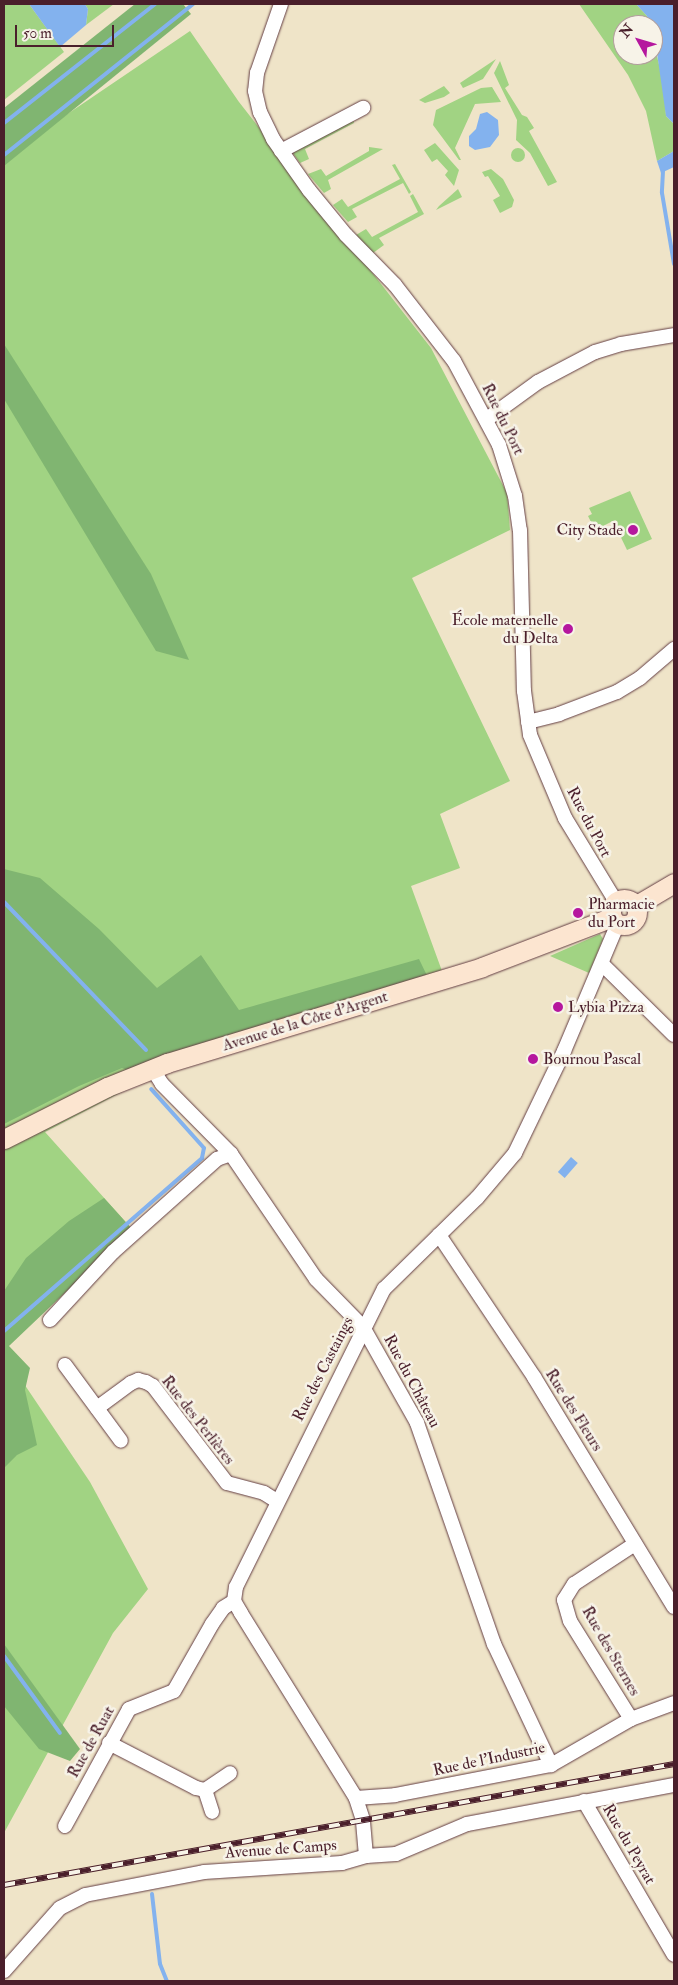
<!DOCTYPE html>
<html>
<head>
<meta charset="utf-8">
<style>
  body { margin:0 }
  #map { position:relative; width:678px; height:1985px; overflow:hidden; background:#efe4c8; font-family:"IM FELL Double Pica",serif }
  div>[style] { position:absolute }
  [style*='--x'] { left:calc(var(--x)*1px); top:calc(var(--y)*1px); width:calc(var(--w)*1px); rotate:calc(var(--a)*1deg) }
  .green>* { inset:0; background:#a1d383 }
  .round { border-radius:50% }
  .forest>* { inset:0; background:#80b571 }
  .water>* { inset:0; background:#83b2ee; transform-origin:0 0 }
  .stream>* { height:4px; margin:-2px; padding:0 2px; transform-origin:2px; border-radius:2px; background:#83b2ee }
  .roads { filter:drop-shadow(0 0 1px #633d43) drop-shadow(0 0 1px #633d43) }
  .minor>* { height:14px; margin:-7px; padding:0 7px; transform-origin:7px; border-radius:7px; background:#fff }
  .secondary>* { height:19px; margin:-9.5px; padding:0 9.5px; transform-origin:9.5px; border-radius:9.5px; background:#fce5d0 }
  .secondary>.ring { margin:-9.5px; padding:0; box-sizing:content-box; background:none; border:19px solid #fce5d0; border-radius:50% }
  .rail>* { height:5.5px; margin-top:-2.75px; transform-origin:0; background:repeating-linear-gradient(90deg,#f7f3e8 0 11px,#4a1f2b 0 22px); box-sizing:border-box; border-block:1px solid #4a1f2b }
  .dots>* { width:14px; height:14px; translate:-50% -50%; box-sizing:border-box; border:2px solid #f7f3e8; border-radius:50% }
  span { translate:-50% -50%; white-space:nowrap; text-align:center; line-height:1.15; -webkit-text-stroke:5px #f7f3e8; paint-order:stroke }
  .street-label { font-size:16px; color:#4a1f2b }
  .poi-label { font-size:16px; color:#4a1f2b }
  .right { translate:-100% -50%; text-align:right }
  .left { translate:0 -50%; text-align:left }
  .frame { position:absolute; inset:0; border:5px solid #4a1f2b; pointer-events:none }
  .north { position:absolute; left:613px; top:15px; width:50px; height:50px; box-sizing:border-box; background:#f7f3e8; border:1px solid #b29e9c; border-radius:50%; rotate:309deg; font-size:14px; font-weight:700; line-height:20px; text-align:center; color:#4a1f2b }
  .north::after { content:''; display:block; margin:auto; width:18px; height:22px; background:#b5179e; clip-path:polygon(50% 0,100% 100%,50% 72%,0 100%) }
  .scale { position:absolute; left:15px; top:25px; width:99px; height:22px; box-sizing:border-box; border:2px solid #4a1f2b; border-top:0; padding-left:6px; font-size:15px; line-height:18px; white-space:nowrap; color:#4a1f2b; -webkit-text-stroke:4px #f7f3e8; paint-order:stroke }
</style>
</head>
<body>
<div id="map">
  <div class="green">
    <i style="clip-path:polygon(4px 4px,29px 4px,64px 52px,4px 100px)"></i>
    <i style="clip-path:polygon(85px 4px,114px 4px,86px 25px,88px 9px)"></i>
    <i style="clip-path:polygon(579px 4px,636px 4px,647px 16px,649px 25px,623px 25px,623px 55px,653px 55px,653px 39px,664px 86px,666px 116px,674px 124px,674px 151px,657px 161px,646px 111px,628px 75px)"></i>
    <i style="clip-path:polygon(190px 31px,239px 102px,431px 348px,507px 493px,510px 530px,412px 578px,510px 781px,440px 814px,460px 868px,411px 886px,446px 982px,149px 1078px,45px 1132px,132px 1229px,4px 1346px,4px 157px)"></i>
    <i style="clip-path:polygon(496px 59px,483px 79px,463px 88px,460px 83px)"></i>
    <i style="clip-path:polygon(500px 61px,509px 85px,505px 88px,522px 115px,527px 117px,534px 128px,529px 131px,557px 182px,548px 186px,530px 153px,516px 140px,517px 120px,494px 73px)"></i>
    <i style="clip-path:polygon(444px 86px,450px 93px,444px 97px,425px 103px,419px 100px)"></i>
    <i style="clip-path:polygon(492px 87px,501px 102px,475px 104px,455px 148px,461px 160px,459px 160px,433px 125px,436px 110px,481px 88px)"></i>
    <i style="clip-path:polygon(353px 118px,354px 123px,305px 149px,309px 159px,300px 163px,292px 152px)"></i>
    <i style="clip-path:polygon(435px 143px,459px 170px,454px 186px,445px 175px,448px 171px,437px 159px,432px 162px,424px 150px)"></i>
    <i style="clip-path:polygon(369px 147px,383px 149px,328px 180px,331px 189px,324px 193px,308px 174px,321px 169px,326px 176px,369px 151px)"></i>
    <i class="round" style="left:511px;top:148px;width:14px;height:14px"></i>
    <i style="clip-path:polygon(395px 164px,411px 192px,409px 194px,403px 183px,352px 209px,357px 217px,348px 222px,333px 205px,342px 199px,348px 207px,400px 179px,392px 165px)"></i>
    <i style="clip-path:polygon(491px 169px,503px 179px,514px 200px,512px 207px,500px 213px,493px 200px,500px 196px,488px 176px,485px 177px,482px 172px)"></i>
    <i style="clip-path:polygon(458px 189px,462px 197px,436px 210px,439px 206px)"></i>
    <i style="clip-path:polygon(413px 194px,424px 214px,379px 238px,384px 245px,373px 253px,356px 235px,366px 229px,372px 237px,418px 212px,410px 196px)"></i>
    <i style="clip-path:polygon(630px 491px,652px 539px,627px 550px,613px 521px,595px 530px,588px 516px,592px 514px,589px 508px)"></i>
    <i style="clip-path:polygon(600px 934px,603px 939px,589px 973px,550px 956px)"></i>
    <i style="clip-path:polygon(4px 1354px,90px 1482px,148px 1589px,113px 1633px,4px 1833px)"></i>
  </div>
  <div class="forest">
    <i style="clip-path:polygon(135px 4px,183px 4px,191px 14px,4px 166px,4px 108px)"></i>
    <i style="clip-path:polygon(4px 344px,151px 574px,189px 660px,156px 651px,4px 399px)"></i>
    <i style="clip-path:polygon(4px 869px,40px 878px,99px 929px,157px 988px,201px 955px,239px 1010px,419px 959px,432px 986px,149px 1078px,122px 1068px,79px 1086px,4px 1124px)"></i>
    <i style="clip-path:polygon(104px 1198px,132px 1229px,9px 1346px,30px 1368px,25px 1390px,37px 1445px,17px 1455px,4px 1468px,4px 1291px,26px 1258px,69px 1221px)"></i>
    <i style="clip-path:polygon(4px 1644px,80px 1749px,70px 1761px,39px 1749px,4px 1706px)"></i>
  </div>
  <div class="water">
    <i style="clip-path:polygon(29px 4px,85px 4px,88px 9px,86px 25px,60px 47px)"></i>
    <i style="clip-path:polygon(636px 4px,674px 4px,674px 124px,666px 116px,653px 25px,649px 25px,647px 16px)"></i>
    <i style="clip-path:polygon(487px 112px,498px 120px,499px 135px,490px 147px,475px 150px,469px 146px,469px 136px,476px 129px,480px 114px)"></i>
    <i style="clip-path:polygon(674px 151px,674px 167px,661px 173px,657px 161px)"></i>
    <i style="left:571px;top:1157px;width:9px;height:20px;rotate:41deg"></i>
  </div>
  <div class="stream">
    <i style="--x:4;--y:123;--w:192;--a:-38.2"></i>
    <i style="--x:4;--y:155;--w:242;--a:-38.6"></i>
    <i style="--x:663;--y:171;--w:22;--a:93"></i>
    <i style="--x:662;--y:193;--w:72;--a:80.4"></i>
    <i style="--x:4;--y:902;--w:205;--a:46.2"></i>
    <i style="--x:4;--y:1331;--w:263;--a:-41.1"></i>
    <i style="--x:202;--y:1158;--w:10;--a:-79"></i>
    <i style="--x:204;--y:1148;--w:79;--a:-131.9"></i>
    <i style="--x:4;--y:1656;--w:95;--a:54"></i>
    <i style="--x:152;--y:1894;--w:70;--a:83.5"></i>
    <i style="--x:160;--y:1964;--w:18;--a:68"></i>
  </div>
  <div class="roads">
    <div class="minor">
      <i style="--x:281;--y:4;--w:73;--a:109.2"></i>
      <i style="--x:257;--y:73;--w:18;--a:96"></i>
      <i style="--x:255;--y:91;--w:22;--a:77"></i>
      <i style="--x:260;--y:112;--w:30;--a:64"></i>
      <i style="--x:273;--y:139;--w:62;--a:54.8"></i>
      <i style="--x:309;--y:190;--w:58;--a:50.6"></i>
      <i style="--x:346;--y:235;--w:70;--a:45.6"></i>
      <i style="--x:395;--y:285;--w:96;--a:52.2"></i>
      <i style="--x:454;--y:361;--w:95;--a:61.8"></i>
      <i style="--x:499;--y:445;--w:53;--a:72.6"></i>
      <i style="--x:515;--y:496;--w:34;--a:82"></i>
      <i style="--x:520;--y:530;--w:161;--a:88.6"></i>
      <i style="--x:524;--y:691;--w:44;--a:82.2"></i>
      <i style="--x:530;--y:735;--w:90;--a:67.1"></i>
      <i style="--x:565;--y:818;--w:98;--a:58.7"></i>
      <i style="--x:281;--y:151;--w:93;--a:-27.7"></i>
      <i style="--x:487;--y:419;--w:63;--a:-36"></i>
      <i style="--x:538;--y:382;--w:64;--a:-27.8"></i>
      <i style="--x:595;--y:352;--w:27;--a:-17"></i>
      <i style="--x:621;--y:344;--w:54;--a:-9.6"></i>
      <i style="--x:528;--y:722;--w:32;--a:-14"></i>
      <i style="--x:559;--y:714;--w:62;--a:-20.8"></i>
      <i style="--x:617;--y:692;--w:27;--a:-31"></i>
      <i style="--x:640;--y:678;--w:45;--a:-40.5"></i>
      <i style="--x:602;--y:964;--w:101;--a:44.6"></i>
      <i style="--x:152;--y:1068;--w:19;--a:58"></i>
      <i style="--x:162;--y:1084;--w:98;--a:45.4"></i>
      <i style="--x:231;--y:1154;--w:151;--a:55.8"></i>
      <i style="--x:316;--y:1279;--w:67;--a:45.6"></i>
      <i style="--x:363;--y:1327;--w:110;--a:60.6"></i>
      <i style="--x:417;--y:1423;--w:234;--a:70.8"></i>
      <i style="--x:494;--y:1644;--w:134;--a:64.8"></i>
      <i style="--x:439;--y:1235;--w:171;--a:56.2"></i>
      <i style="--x:534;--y:1377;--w:269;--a:58.7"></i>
      <i style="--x:50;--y:1320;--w:93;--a:-47.2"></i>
      <i style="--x:113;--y:1252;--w:140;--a:-41.8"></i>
      <i style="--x:217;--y:1159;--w:15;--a:-20"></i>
      <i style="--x:65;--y:1365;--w:94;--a:53.6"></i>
      <i style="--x:97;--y:1408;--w:42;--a:-36.3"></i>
      <i style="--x:131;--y:1383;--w:8;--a:-23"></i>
      <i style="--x:138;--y:1380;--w:8;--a:14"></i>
      <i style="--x:146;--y:1382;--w:8;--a:30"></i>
      <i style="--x:153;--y:1386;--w:122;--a:52.7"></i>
      <i style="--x:227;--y:1483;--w:38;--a:15"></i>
      <i style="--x:264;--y:1493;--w:15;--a:32"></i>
      <i style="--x:631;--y:1719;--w:115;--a:-121.9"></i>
      <i style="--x:570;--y:1621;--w:22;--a:-106"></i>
      <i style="--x:564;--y:1600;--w:19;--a:-58"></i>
      <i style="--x:574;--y:1584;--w:73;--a:-33.3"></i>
      <i style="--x:109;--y:1743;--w:98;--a:27.3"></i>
      <i style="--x:196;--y:1788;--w:9;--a:13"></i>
      <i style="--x:205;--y:1790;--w:30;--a:-34"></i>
      <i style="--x:205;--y:1790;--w:23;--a:72"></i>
      <i style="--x:356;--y:1798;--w:39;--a:-4"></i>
      <i style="--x:395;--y:1795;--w:159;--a:-10.9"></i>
      <i style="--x:551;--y:1765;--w:92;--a:-29.9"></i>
      <i style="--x:631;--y:1719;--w:46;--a:-20.4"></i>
      <i style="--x:584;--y:1801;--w:178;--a:59.7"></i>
      <i style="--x:65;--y:1826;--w:133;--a:-61.3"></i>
      <i style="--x:129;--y:1709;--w:48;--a:-21.8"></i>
      <i style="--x:174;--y:1691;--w:77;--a:-60.4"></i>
      <i style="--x:212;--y:1624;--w:19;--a:-55"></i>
      <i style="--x:223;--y:1608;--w:13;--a:-32"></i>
      <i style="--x:366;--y:1856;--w:36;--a:-95"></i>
      <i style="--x:363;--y:1820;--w:23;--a:-108"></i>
      <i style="--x:356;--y:1798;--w:218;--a:-121.9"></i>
      <i style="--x:241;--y:1613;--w:14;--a:-120"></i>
      <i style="--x:234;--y:1601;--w:14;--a:-82"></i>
      <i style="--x:236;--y:1587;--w:333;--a:-63.6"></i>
      <i style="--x:384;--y:1289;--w:130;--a:-44.4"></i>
      <i style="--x:477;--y:1198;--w:59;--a:-49.8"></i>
      <i style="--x:515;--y:1153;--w:113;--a:-64.3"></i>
      <i style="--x:564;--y:1051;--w:139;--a:-67.1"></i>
      <i style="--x:4;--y:1971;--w:84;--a:-48.4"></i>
      <i style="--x:60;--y:1908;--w:28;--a:-27"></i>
      <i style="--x:85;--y:1895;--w:121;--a:-10.9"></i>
      <i style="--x:204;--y:1872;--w:138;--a:-3.7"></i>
      <i style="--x:342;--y:1863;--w:25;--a:-16"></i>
      <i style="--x:366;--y:1856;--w:30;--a:-4"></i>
      <i style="--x:396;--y:1854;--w:77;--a:-22.9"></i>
      <i style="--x:467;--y:1824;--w:211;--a:-10.7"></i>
    </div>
    <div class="secondary">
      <i class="ring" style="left:611px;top:899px;width:7px;height:7px"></i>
      <i style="--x:635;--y:906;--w:45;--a:-30.5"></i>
      <i style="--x:4;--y:1139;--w:115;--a:-26.8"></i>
      <i style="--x:107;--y:1087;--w:65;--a:-21.8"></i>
      <i style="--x:167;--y:1063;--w:329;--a:-16.9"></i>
      <i style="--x:482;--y:967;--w:139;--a:-21"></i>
    </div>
  </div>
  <div class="rail">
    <i style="--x:4;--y:1885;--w:681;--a:-10.24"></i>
  </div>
  <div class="dots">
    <i style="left:633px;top:530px;background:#b5179e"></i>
    <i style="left:568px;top:629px;background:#b5179e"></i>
    <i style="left:578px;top:913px;background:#b5179e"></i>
    <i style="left:558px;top:1007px;background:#b5179e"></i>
    <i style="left:533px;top:1059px;background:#b5179e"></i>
  </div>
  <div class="street-label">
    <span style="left:503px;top:419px;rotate:64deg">Rue du Port</span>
    <span style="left:589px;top:822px;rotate:62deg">Rue du Port</span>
    <span style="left:305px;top:1021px;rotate:-17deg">Avenue de la Côte d'Argent</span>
    <span style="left:323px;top:1369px;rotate:-63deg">Rue des Castaings</span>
    <span style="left:412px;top:1381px;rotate:62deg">Rue du Château</span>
    <span style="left:574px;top:1410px;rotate:58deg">Rue des Fleurs</span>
    <span style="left:198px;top:1420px;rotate:52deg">Rue des Perlières</span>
    <span style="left:611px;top:1651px;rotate:60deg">Rue des Sternes</span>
    <span style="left:91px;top:1742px;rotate:-61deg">Rue de Ruat</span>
    <span style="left:489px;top:1759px;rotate:-12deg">Rue de l'Industrie</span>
    <span style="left:629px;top:1844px;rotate:60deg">Rue du Peyrat</span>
    <span style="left:281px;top:1849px;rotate:-4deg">Avenue de Camps</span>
  </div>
  <div class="poi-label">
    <span class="right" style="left:623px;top:530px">City Stade</span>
    <span class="right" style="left:558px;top:629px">École maternelle<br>du Delta</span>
    <span class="left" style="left:588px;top:913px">Pharmacie<br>du Port</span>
    <span class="left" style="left:568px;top:1007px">Lybia Pizza</span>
    <span class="left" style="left:543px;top:1059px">Bournou Pascal</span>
  </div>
  <div class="frame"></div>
  <div class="north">N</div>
  <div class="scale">50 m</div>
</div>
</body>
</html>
